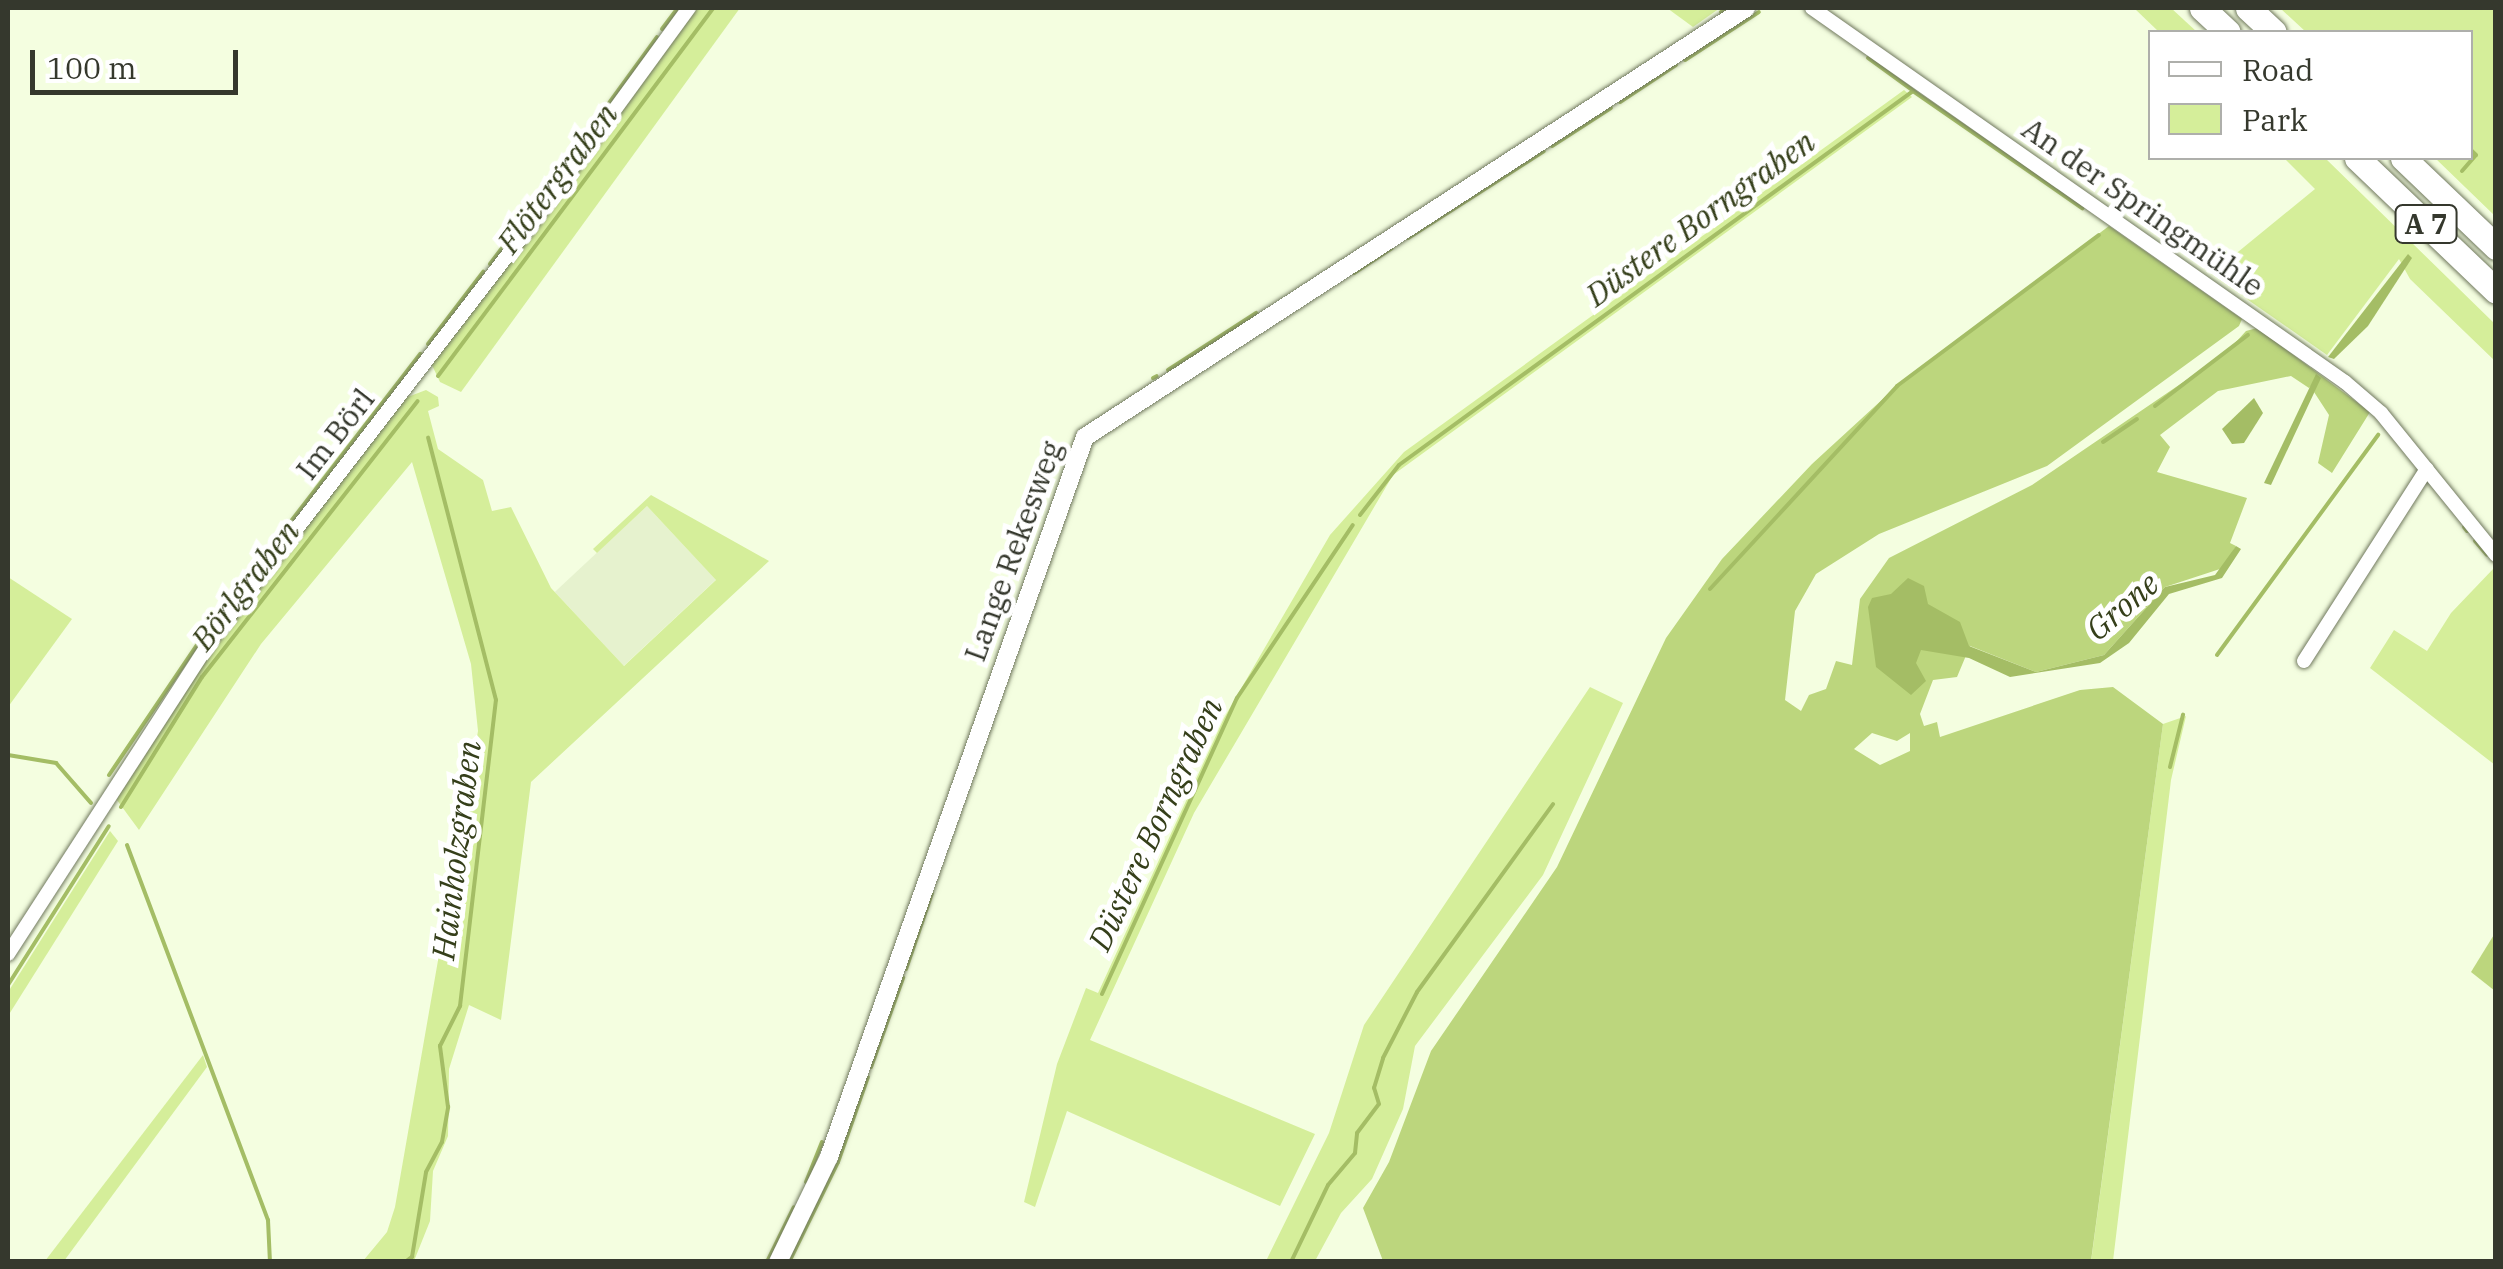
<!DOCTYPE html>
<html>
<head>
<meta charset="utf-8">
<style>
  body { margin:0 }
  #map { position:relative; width:2503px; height:1269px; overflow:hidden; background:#f4fee0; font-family:"IBM Plex Serif",serif }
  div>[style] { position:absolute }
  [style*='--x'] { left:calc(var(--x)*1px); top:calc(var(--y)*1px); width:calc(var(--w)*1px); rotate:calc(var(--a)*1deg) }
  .built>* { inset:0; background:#e6f2ce; transform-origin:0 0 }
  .green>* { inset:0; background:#d5ee9a }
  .forest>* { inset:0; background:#bcd67d }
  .water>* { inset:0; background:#a4bd65 }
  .stream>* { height:4px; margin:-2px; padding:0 2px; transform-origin:2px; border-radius:2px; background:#a4bd65 }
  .roads { filter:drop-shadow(0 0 2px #70785e) drop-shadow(0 0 2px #70785e) }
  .minor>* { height:14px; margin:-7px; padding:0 7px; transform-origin:7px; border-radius:7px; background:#fff }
  .tertiary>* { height:18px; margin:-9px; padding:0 9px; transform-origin:9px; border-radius:9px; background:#fff }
  .motorway>* { height:25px; margin:-12.5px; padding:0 12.5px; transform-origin:12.5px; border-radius:12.5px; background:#fff }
  span { translate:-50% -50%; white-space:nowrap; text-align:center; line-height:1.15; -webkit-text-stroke:10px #fff; paint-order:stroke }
  .shield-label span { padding:2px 8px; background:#fff; border:2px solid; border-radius:8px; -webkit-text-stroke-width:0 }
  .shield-label { font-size:28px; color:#35382d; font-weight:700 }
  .street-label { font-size:30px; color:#35382d }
  .water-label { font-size:32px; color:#353f1a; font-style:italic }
  .frame { position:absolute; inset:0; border:10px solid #35382d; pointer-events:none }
  .legend { position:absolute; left:2148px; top:30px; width:325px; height:130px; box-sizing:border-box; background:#fff; border:2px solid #aeafab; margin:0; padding:12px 18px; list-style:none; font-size:30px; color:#35382d }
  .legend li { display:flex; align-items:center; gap:20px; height:50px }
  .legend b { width:50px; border:2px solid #aeafab }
  .scale { position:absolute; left:30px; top:50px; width:208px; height:45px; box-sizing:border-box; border:5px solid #35382d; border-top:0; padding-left:12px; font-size:30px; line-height:35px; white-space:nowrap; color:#35382d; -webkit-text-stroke:8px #fff; paint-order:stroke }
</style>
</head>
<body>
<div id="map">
  <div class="built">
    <i style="left:647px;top:506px;width:101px;height:126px;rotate:47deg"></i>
  </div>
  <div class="green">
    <i style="clip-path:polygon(696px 8px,740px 8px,461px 392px,440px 382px,431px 363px)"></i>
    <i style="clip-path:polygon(1667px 8px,1720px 8px,1693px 27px)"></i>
    <i style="clip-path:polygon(2134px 8px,2171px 8px,2197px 32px,2159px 32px)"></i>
    <i style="clip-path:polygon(2280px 8px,2495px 8px,2495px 216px,2435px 158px,2470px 158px,2470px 32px,2306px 32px)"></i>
    <i style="clip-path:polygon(1904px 90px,1912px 97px,1393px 475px,1194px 813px,1090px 1040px,1315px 1134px,1280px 1206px,1067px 1111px,1035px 1207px,1024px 1202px,1057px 1064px,1086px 988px,1098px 993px,1224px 718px,1330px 535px,1404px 452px)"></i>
    <i style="clip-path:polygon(2284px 158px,2325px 158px,2495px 324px,2495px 361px,2410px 279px,2399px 259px,2327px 355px,2211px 274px,2315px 189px)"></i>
    <i style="clip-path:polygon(426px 390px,438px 397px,439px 406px,428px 411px,438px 449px,483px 480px,492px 511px,511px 507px,551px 588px,624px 666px,716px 580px,647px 506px,597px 553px,593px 549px,651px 495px,769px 561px,531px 782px,501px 1020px,469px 1005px,449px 1069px,448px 1136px,433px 1171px,430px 1221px,414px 1261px,363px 1261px,387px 1232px,395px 1207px,478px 731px,471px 664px,412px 462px,261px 644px,139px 830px,114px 796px,191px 675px,405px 398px)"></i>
    <i style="clip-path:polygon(2494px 568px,2496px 570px,2495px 765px,2370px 668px,2394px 630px,2427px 651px,2451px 613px)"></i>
    <i style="clip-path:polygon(8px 577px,72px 619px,8px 707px)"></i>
    <i style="clip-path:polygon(1590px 687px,1623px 703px,1543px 875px,1415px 1046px,1403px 1109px,1372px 1179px,1341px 1213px,1315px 1261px,1266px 1261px,1329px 1133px,1364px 1025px)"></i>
    <i style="clip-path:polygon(2186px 716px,2171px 780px,2113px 1261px,2091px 1262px,2163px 724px)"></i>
    <i style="clip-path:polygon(110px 831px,118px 841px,8px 1016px,8px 992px)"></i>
    <i style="clip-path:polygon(203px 1055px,207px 1067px,64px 1261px,45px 1261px)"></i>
  </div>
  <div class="forest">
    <i style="clip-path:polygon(evenodd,2109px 226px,2242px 319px,2239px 326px,2047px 466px,1879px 534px,1816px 574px,1795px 611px,1785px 700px,1801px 711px,1809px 695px,1826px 689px,1836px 661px,1852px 665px,1860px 599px,1889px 558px,2032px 485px,2226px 353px,2246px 331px,2257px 328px,2370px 412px,2332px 473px,2318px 463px,2329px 415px,2314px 392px,2320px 377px,2309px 388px,2291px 376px,2218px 391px,2160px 435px,2170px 447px,2157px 472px,2247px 498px,2230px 543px,2236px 546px,2223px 568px,2165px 587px,2104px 655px,2036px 672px,1970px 646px,1957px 677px,1933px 680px,1920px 714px,1924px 726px,1937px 722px,1940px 737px,2080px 690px,2113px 687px,2163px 724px,2091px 1261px,1383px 1261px,1363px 1208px,1389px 1162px,1431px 1051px,1557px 867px,1666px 638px,1722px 559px,1812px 464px,1897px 386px,2109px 226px,1872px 733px,1897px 741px,1910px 733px,1910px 751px,1880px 765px,1854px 749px,1872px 733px)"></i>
    <i style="clip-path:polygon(2495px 933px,2496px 991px,2495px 991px,2471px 972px)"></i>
  </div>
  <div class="water">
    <i style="clip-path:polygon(2408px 254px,2412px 258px,2368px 326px,2334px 359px,2328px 357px)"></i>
    <i style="clip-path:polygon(2316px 374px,2321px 378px,2271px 485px,2264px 483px)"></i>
    <i style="clip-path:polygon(2254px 398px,2263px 413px,2244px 443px,2232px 444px,2222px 429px)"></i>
    <i style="clip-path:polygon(2236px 546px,2241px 549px,2222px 578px,2169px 594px,2129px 643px,2100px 663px,2010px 677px,1969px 658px,1921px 650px,1916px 663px,1926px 681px,1911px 695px,1876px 667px,1868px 607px,1872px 598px,1891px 594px,1908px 578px,1924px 586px,1928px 604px,1960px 622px,1969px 646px,2036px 672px,2104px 655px,2165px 587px,2215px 575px)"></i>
  </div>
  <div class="stream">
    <i style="--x:1721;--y:12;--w:8;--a:-30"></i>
    <i style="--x:662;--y:29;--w:26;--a:-53"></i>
    <i style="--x:1868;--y:58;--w:54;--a:36"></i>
    <i style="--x:1685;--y:60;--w:88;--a:-33"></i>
    <i style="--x:1620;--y:102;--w:67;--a:-33.5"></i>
    <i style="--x:604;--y:110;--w:90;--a:-54"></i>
    <i style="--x:1552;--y:146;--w:70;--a:-32.8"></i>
    <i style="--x:561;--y:169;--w:57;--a:-53.5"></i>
    <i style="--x:2462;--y:171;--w:21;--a:-49"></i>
    <i style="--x:2476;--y:155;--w:8;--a:-135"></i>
    <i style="--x:1408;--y:238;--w:161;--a:-32.6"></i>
    <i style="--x:490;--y:264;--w:109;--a:-53.2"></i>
    <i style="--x:1354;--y:273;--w:45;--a:-33.3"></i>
    <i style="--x:428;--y:344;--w:91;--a:-52.6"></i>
    <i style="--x:1168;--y:370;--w:105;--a:-32.9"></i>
    <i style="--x:438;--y:376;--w:459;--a:-53.2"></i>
    <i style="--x:1153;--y:378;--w:4;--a:-27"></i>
    <i style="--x:2155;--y:406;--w:117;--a:-37.4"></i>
    <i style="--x:2103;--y:442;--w:41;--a:-34.1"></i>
    <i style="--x:1360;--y:515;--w:63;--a:-52"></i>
    <i style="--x:1399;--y:465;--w:636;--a:-36.04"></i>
    <i style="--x:1913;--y:91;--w:206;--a:34.7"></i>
    <i style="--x:2464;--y:527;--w:5;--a:53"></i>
    <i style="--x:2475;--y:541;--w:18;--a:49"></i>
    <i style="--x:1710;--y:589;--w:276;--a:-47.3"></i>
    <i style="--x:1897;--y:386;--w:252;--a:-36.8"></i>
    <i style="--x:2217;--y:655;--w:273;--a:-53.8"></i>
    <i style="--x:8;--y:755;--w:49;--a:9.5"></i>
    <i style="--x:56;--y:763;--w:53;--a:48.8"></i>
    <i style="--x:2170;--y:767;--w:54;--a:-76"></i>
    <i style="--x:109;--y:775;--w:180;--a:-55.9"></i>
    <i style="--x:210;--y:626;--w:344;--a:-52.3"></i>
    <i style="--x:121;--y:807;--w:153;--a:-58.1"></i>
    <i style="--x:202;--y:677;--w:350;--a:-52"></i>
    <i style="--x:127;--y:845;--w:401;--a:69.4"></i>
    <i style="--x:268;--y:1220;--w:42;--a:87.3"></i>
    <i style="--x:906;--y:969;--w:80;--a:-71.1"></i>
    <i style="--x:8;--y:985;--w:188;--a:-57.6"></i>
    <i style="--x:1102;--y:994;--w:325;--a:-65.5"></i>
    <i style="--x:1237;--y:698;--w:208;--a:-56.2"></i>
    <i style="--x:871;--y:1067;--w:95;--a:-70.2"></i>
    <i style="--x:806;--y:1182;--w:43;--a:-68.2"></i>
    <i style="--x:405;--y:1262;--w:9;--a:-36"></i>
    <i style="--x:412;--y:1257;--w:86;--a:-80.6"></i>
    <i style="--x:426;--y:1172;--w:34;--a:-62"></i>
    <i style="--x:442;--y:1142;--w:36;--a:-80"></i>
    <i style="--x:448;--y:1107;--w:62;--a:-97.5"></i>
    <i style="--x:440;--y:1046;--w:45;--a:-63.4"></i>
    <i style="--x:460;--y:1006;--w:308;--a:-83.3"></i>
    <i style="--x:496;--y:700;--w:271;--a:-104.5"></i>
    <i style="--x:767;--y:1262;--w:61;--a:-63.9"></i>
    <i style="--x:789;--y:1262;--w:111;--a:-63.9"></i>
    <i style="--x:838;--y:1162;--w:90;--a:-70.6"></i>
    <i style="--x:1291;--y:1262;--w:85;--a:-64.3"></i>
    <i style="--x:1328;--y:1185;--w:42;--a:-49.8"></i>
    <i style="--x:1355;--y:1153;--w:20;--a:-84"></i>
    <i style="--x:1357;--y:1133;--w:36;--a:-53"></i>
    <i style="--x:1379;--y:1104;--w:17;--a:-107"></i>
    <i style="--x:1374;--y:1088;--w:31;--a:-73"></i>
    <i style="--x:1383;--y:1058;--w:74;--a:-62.7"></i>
    <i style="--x:1417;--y:992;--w:232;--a:-54.1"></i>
  </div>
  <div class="roads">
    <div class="minor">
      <i style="--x:1812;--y:8;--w:651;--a:35.06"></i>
      <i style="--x:2345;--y:382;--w:48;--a:40.7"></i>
      <i style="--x:2381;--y:413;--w:183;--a:51"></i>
      <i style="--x:2304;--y:661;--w:228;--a:-57.4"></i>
      <i style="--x:8;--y:954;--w:379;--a:-57.1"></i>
      <i style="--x:214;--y:636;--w:513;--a:-52.37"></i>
      <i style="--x:527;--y:230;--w:275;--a:-53.9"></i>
    </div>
    <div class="tertiary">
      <i style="--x:778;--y:1262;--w:117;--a:-64.1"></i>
      <i style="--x:829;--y:1157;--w:764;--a:-70.43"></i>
      <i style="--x:1085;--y:437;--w:788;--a:-32.98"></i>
    </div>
    <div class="motorway">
      <i style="--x:2202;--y:8;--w:35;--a:43"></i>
      <i style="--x:2248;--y:8;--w:35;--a:43"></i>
      <i style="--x:2357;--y:158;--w:192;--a:43.7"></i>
      <i style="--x:2403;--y:158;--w:129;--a:43.7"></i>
    </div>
  </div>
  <div class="shield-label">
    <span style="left:2426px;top:224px">A 7</span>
  </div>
  <div class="street-label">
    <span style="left:2143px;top:207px;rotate:35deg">An der Springmühle</span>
    <span style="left:335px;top:434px;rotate:-52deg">Im Börl</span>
    <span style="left:1013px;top:551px;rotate:-70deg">Lange Rekesweg</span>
  </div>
  <div class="water-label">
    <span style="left:557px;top:178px;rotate:-53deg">Flötergraben</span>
    <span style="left:1700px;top:218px;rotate:-36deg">Düstere Borngraben</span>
    <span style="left:245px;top:585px;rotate:-52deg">Börlgraben</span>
    <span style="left:2122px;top:606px;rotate:-41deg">Grone</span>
    <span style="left:1155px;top:824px;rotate:-65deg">Düstere Borngraben</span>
    <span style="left:456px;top:850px;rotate:-83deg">Hainholzgraben</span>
  </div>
  <div class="frame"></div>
  <ul class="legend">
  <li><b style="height:12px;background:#fff"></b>Road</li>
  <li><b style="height:28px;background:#d5ee9a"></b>Park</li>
  </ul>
  <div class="scale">100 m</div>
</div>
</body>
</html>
